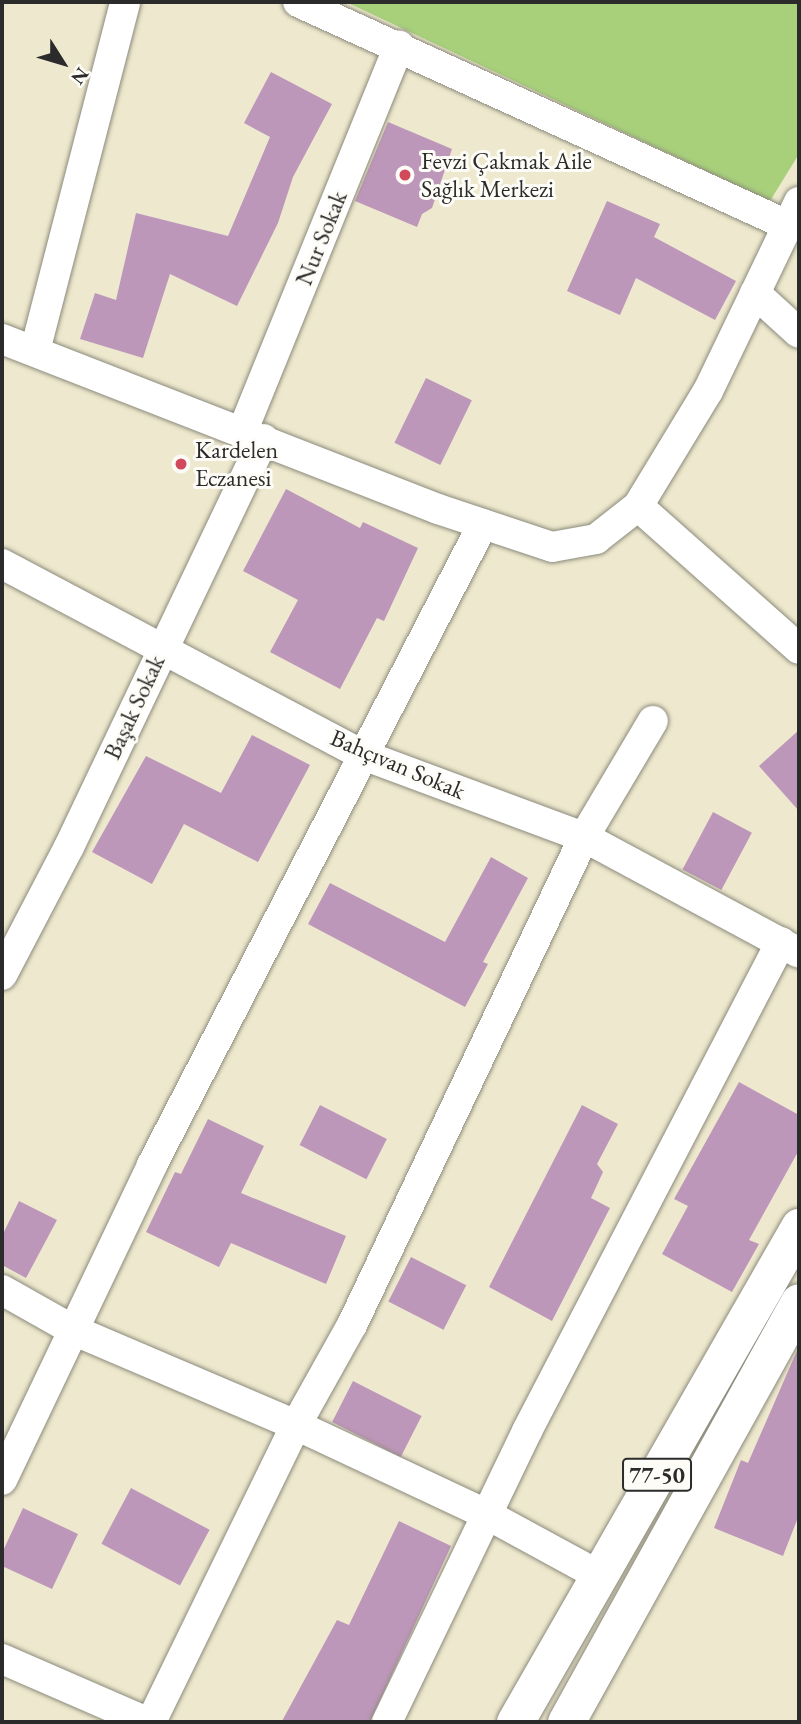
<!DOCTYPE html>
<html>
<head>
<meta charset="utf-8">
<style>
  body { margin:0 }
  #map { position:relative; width:801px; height:1724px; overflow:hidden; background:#eee9ce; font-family:"EB Garamond",serif }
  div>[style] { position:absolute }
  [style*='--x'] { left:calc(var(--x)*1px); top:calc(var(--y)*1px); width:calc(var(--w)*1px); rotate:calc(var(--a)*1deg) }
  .green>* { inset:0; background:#a8d07b }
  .building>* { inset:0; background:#bd97ba; transform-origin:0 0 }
  .roads { filter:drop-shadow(0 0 2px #8c8a7c) drop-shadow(0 0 2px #8c8a7c) }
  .minor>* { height:30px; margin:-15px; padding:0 15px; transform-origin:15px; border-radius:15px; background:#fff }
  .major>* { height:37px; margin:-18.5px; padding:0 18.5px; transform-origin:18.5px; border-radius:18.5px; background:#fff }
  .dots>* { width:19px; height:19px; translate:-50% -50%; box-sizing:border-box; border:4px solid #fdfcf7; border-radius:50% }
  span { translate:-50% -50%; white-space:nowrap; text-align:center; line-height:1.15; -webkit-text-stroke:6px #fdfcf7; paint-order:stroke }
  .shield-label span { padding:2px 5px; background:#fdfcf7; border:2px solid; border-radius:5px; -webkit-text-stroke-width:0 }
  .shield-label { font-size:23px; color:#2b2b2b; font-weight:700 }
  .poi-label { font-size:24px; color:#2b2b2b }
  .left { translate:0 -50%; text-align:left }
  .street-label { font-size:24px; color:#2b2b2b }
  .frame { position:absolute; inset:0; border:4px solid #2b2b2b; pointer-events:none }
  .north { position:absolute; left:28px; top:28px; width:70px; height:70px; -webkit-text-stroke:5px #fdfcf7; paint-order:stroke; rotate:127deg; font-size:19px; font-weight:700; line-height:28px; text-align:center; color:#2b2b2b }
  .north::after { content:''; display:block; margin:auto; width:24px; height:32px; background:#2b2b2b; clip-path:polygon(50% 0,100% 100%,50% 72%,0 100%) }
</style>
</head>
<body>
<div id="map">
  <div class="green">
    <i style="clip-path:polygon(346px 2px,799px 2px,799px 154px,770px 201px)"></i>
  </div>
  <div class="building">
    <i style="clip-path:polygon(271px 72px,332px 104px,293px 177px,278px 223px,237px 306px,170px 274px,143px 358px,80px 339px,95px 293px,116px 300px,136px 213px,228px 236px,270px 137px,244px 123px)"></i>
    <i style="clip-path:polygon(388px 122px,452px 149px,432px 208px,422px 214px,417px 227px,355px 201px)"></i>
    <i style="clip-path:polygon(607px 201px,660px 224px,654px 237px,736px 281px,715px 320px,636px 278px,620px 315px,567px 291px)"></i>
    <i style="left:426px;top:378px;width:51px;height:72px;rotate:26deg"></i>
    <i style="clip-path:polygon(286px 489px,360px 528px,363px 522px,418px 548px,384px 621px,377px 618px,340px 689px,270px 652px,298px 600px,243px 571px)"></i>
    <i style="clip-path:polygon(799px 730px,799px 811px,759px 766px)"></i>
    <i style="clip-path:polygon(252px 735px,310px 765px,258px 862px,184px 824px,152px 884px,92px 852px,146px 756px,221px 793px)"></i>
    <i style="left:713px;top:812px;width:44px;height:65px;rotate:28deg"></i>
    <i style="clip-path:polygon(491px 857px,528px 878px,483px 962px,488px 964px,465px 1007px,308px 924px,330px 883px,445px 942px)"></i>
    <i style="clip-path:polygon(739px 1082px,799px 1115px,799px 1150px,749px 1240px,759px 1244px,732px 1292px,662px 1254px,688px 1206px,674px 1199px)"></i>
    <i style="left:320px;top:1105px;width:75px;height:45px;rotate:27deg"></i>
    <i style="clip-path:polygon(582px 1105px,618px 1124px,597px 1164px,603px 1172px,591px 1198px,610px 1208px,552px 1321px,489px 1287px)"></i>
    <i style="clip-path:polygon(208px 1119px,264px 1146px,241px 1193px,346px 1236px,326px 1284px,231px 1243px,219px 1267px,146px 1232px,175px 1172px,181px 1174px)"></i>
    <i style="clip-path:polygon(19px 1201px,57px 1220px,26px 1278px,2px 1265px,2px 1236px)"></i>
    <i style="left:411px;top:1257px;width:62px;height:50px;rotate:27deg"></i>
    <i style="clip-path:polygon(799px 1346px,799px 1515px,783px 1556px,714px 1528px,741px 1460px,748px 1463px)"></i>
    <i style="left:353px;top:1381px;width:77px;height:46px;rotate:27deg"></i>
    <i style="left:131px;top:1488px;width:89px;height:63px;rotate:28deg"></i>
    <i style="clip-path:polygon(23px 1508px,78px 1534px,52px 1589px,2px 1566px,2px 1553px)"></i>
    <i style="clip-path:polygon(399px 1521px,451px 1546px,370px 1722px,282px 1721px,337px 1620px,349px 1625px)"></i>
  </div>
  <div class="roads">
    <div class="minor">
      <i style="--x:298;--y:2;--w:537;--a:24.51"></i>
      <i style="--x:755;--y:293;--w:59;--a:42.3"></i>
      <i style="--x:2;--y:339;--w:468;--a:21.3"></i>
      <i style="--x:438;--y:509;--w:120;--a:18.4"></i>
      <i style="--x:552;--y:547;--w:45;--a:-10.3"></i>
      <i style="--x:596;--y:539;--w:53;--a:-38.2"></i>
      <i style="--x:638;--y:506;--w:135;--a:-58.7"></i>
      <i style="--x:708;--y:391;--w:210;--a:-64.3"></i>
      <i style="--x:35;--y:351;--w:360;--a:-75.5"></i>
      <i style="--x:243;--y:430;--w:415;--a:-67.9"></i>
      <i style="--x:638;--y:506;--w:215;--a:41.6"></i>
      <i style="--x:2;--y:564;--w:408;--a:27.9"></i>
      <i style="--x:363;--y:755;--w:236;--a:20.4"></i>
      <i style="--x:584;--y:837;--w:244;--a:28.3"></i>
      <i style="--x:2;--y:975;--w:144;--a:-62.4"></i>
      <i style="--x:69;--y:847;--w:452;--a:-64.5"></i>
      <i style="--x:2;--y:1290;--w:81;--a:29.4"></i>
      <i style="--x:73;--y:1330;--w:242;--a:23.1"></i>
      <i style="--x:296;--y:1425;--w:212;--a:25.1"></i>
      <i style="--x:488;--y:1515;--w:125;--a:28.6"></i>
      <i style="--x:2;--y:1480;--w:349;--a:-64.5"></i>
      <i style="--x:152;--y:1165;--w:721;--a:-62.69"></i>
      <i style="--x:2;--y:1659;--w:158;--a:23.5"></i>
      <i style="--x:151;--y:1722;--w:331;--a:-64"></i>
      <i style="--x:296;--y:1425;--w:115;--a:-60.8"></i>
      <i style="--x:352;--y:1325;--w:540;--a:-64.57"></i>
      <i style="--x:584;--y:837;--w:135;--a:-59.3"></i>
      <i style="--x:387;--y:1722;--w:323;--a:-64.3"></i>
      <i style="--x:527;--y:1431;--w:551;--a:-62.55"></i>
    </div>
    <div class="major">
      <i style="--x:515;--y:1722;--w:571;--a:-60.16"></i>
      <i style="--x:566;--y:1722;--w:480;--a:-61"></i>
    </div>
  </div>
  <div class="dots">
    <i style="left:405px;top:175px;background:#d1495b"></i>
    <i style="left:181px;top:464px;background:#d1495b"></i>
  </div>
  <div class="shield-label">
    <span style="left:657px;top:1475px">77-50</span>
  </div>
  <div class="poi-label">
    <span class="left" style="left:421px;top:175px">Fevzi Çakmak Aile<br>Sağlık Merkezi</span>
    <span class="left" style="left:195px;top:464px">Kardelen<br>Eczanesi</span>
  </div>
  <div class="street-label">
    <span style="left:321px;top:238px;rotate:-68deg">Nur Sokak</span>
    <span style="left:134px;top:707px;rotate:-65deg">Başak Sokak</span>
    <span style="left:398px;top:764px;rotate:23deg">Bahçıvan Sokak</span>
  </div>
  <div class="frame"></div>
  <div class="north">N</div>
</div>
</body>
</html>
